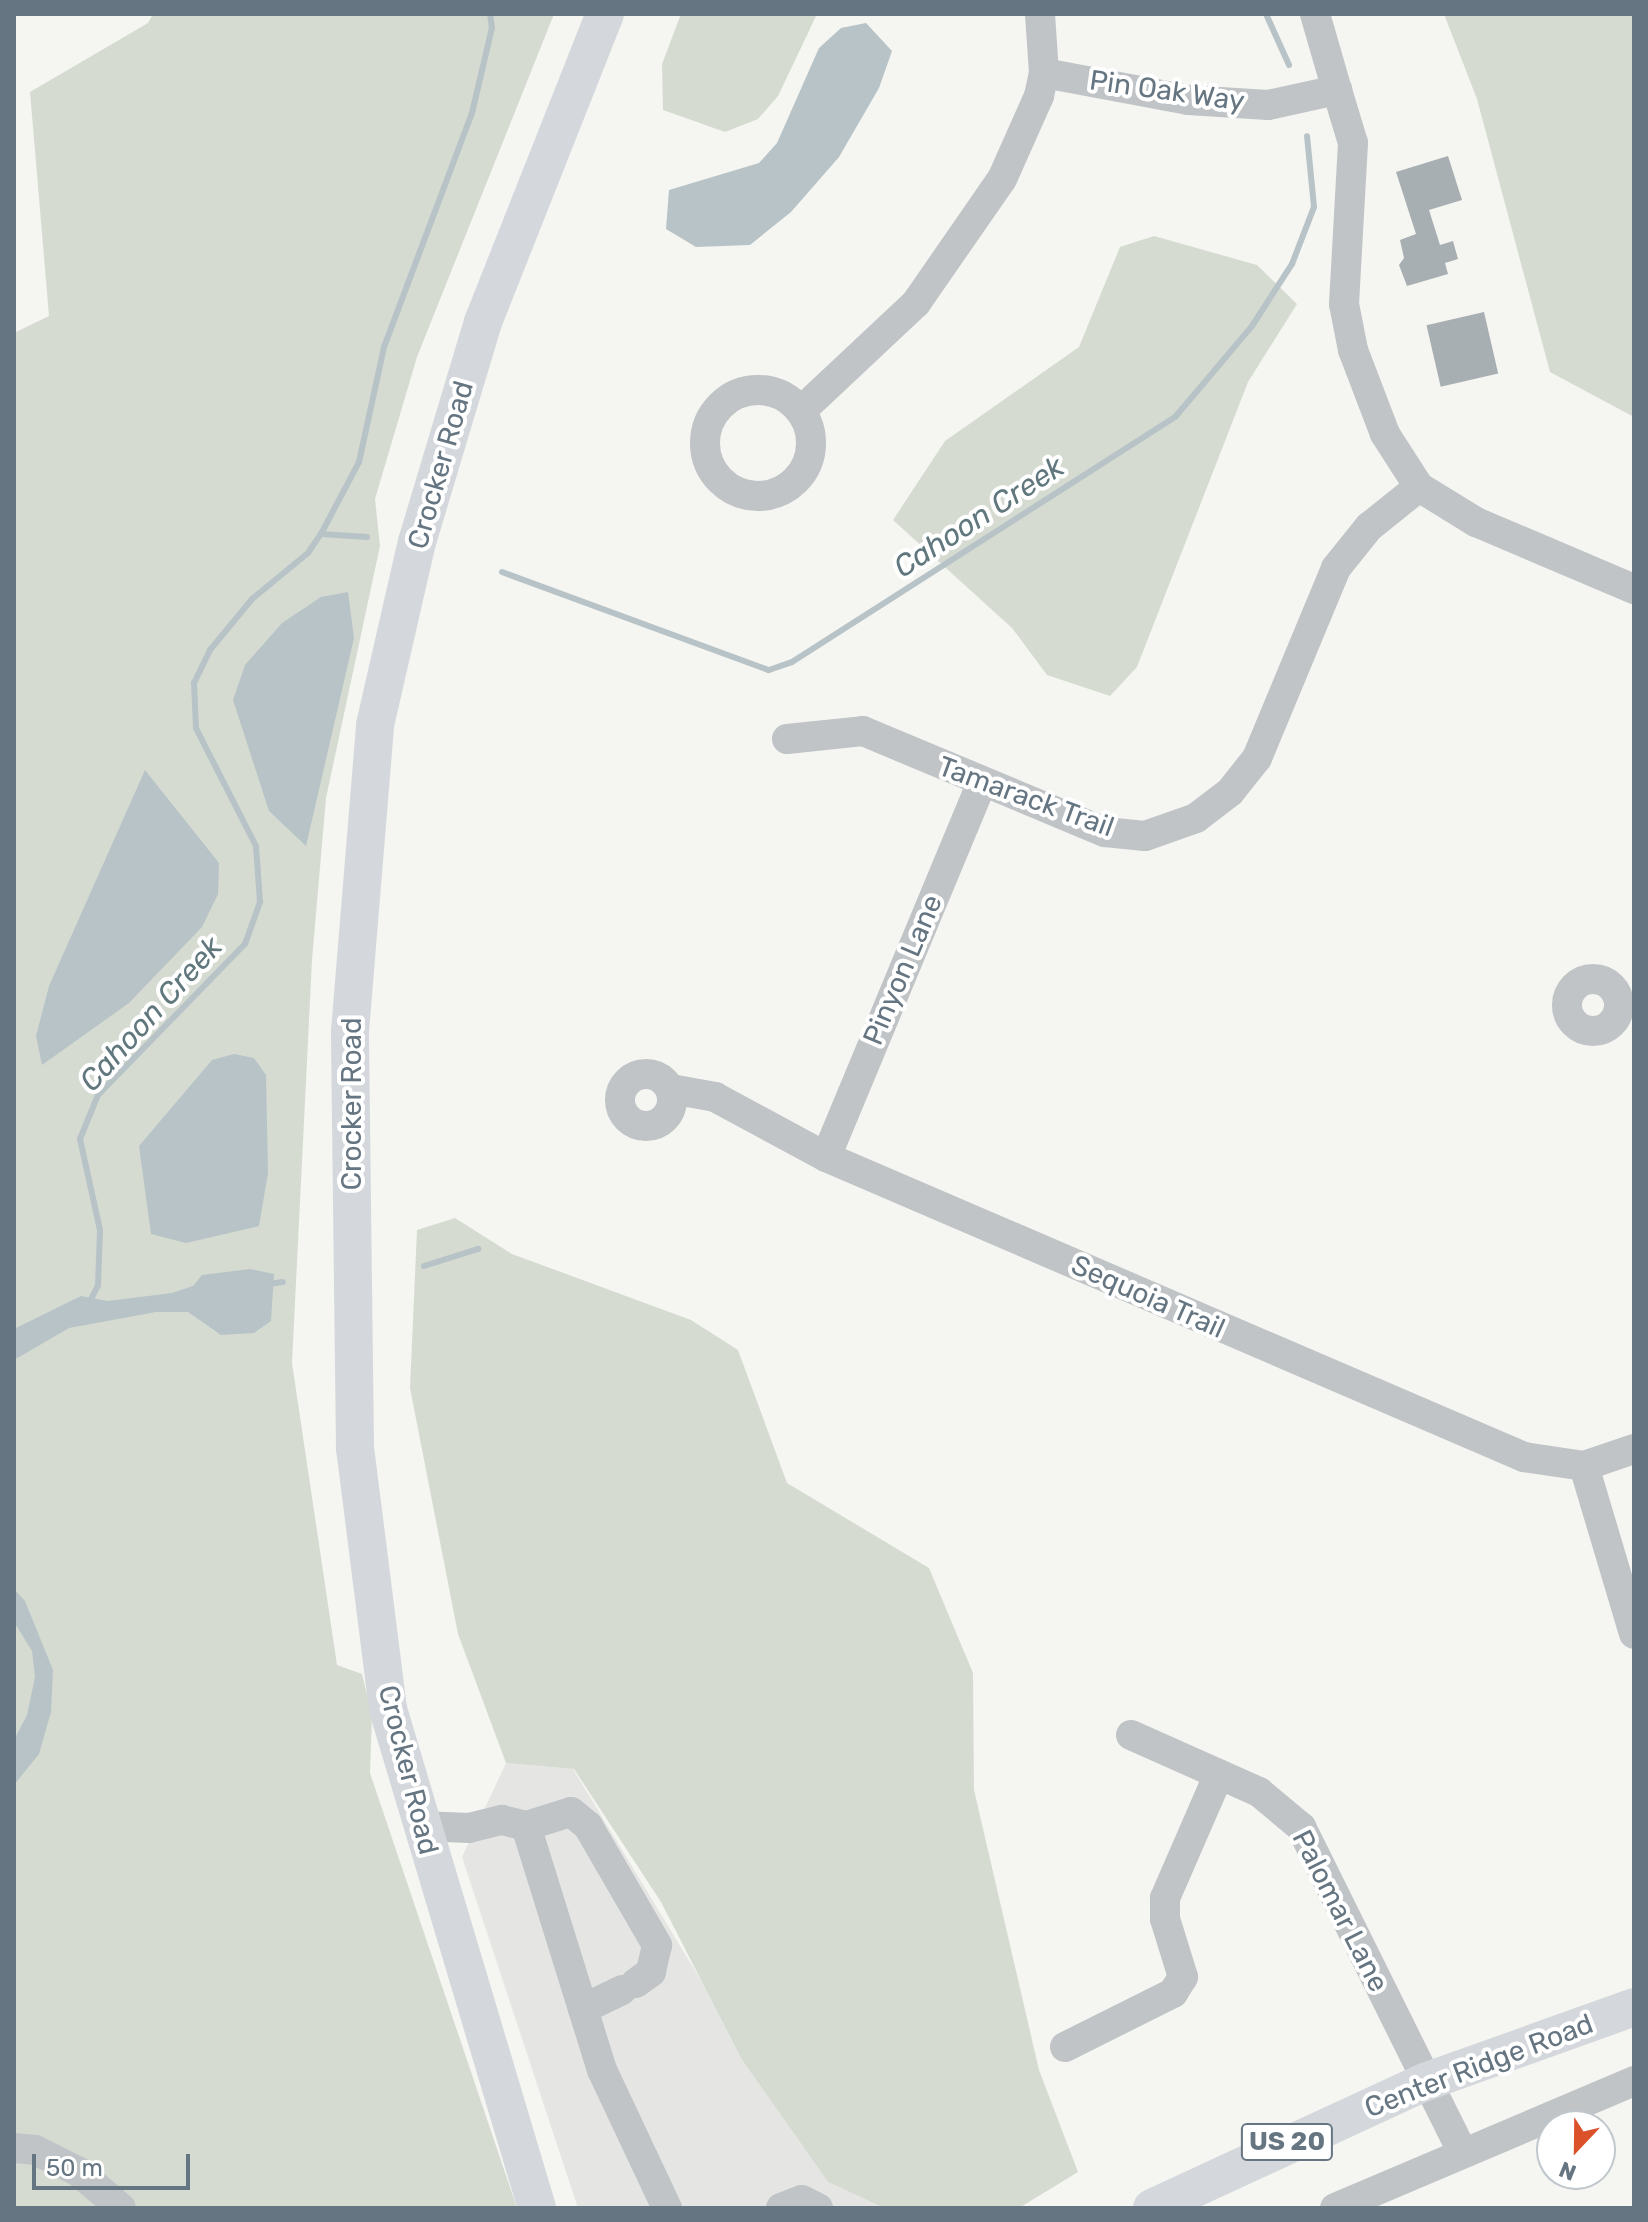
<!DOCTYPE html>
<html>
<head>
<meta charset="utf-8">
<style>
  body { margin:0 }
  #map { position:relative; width:1648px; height:2222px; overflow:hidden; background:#f5f5f1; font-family:Rubik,sans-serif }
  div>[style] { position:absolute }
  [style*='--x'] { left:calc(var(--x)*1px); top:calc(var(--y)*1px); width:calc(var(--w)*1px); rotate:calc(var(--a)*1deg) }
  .built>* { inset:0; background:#e5e6e4 }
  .green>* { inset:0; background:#d6dbd2 }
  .water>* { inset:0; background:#b7c3c7 }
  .stream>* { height:6px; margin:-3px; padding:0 3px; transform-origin:3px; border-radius:3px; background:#b7c3c7 }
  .building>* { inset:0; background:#a7afb3; transform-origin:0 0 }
  .minor>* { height:30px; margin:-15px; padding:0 15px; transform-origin:15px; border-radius:15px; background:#c0c4c7 }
  .minor>.ring { margin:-15px; padding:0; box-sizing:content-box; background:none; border:30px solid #c0c4c7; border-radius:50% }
  .major>* { height:38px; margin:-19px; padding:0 19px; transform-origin:19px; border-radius:19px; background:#d4d8dc }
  span { translate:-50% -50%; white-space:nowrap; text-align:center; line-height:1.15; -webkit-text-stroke:8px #fff; paint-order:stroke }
  .shield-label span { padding:2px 6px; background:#fff; border:2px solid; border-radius:6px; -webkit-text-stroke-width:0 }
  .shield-label { font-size:26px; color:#657581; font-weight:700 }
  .street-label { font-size:28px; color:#657581 }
  .water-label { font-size:30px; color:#60777e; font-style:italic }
  .frame { position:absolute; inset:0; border:16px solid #657581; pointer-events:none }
  .north { position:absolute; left:1536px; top:2110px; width:80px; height:80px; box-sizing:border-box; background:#fff; border:2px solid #c1c8cd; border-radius:50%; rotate:202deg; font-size:22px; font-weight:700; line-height:32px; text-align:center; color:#657581 }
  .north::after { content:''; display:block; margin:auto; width:28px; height:36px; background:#db512a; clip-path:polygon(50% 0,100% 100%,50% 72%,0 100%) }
  .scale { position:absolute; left:32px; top:2154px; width:158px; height:36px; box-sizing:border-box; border:4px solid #657581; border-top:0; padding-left:10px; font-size:24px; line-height:28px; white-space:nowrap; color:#657581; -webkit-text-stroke:6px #fff; paint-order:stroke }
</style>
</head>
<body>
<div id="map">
  <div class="built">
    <i style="clip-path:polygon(506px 1763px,573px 1769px,702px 1982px,742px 2060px,828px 2182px,884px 2208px,578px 2208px,462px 1857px)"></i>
  </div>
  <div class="green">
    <i style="clip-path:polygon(153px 14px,554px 14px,417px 357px,375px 499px,380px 546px,326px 798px,312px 960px,292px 1363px,337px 1665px,362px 1674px,372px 1715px,370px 1773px,517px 2208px,14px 2208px,14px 333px,49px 316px,30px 92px,148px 23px)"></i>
    <i style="clip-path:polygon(681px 14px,817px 14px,778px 96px,758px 119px,725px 132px,663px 110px,662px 64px)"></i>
    <i style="clip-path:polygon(1444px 14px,1634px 14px,1634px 417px,1550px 372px,1477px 99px)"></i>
    <i style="clip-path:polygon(1154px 236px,1257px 265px,1297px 304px,1248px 382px,1137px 667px,1110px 696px,1047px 675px,1012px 628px,893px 520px,945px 441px,1079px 347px,1120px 247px)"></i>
    <i style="clip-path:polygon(455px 1218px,512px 1254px,691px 1320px,738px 1350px,787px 1483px,929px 1568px,973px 1673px,974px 1790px,1039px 2070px,1078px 2172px,1019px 2208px,884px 2208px,828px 2182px,742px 2060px,661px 1902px,574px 1769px,506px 1763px,458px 1634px,410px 1388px,417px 1230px)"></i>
  </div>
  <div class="water">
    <i style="clip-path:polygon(866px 23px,892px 51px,879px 88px,839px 157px,791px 212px,750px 245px,696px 247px,666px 229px,669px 190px,759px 163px,777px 143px,819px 48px,841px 28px)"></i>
    <i style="clip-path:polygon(348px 592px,354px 638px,306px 846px,269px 811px,233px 700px,245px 665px,282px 623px,321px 597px)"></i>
    <i style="clip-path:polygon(145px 770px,219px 863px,218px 894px,202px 927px,129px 1003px,42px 1065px,36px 1036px,49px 986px)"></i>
    <i style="clip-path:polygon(234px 1054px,254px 1058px,266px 1075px,268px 1173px,259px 1226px,186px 1243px,151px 1234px,139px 1146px,212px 1060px)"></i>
    <i style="clip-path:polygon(250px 1269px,274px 1274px,271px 1321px,254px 1333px,221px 1335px,188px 1312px,156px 1312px,69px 1328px,14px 1360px,14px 1329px,81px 1296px,108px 1301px,172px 1293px,193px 1286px,202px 1275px)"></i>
    <i style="clip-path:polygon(14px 1589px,25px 1601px,53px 1670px,51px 1712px,39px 1754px,14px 1785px,14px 1740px,27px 1715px,35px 1677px,32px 1651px,14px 1622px)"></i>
  </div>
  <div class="stream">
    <i style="--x:1266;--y:14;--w:56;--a:65.7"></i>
    <i style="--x:321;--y:534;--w:81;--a:-62.2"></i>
    <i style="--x:359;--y:462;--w:118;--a:-77.7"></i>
    <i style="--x:384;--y:347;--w:250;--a:-69.4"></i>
    <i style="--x:472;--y:113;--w:87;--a:-76.8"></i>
    <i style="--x:492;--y:28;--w:14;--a:-98"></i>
    <i style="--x:502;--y:572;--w:284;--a:20.2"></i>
    <i style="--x:769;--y:670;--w:24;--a:-19"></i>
    <i style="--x:792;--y:662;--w:456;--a:-32.6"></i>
    <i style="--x:1176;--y:416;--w:118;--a:-49.8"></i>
    <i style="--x:1252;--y:326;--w:74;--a:-57.2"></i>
    <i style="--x:1292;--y:264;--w:61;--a:-68.9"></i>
    <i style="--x:1314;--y:207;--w:71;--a:-95.6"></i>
    <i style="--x:424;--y:1266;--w:57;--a:-17.5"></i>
    <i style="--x:269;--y:1284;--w:14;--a:-8"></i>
    <i style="--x:89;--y:1303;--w:20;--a:-63"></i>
    <i style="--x:98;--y:1285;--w:55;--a:-87.9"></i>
    <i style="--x:100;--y:1230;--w:93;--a:-102.4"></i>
    <i style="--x:80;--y:1139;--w:48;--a:-67.8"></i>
    <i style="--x:98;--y:1095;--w:211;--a:-45.8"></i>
    <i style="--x:245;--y:944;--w:45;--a:-70.3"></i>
    <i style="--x:260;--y:902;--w:56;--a:-94.1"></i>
    <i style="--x:256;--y:846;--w:132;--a:-117"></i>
    <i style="--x:196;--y:728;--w:45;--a:-92.5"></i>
    <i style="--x:194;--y:683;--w:37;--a:-64"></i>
    <i style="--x:210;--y:650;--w:66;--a:-50.5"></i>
    <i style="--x:252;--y:599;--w:72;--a:-39.4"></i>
    <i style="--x:308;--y:553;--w:23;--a:-56"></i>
    <i style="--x:321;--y:534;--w:46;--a:3.7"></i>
  </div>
  <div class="building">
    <i style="clip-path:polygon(1448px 156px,1462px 200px,1429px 210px,1440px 245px,1453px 241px,1458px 259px,1445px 263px,1448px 274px,1407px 286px,1399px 265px,1404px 258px,1400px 240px,1416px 234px,1396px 172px)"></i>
    <i style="left:1484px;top:312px;width:63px;height:59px;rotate:77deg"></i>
  </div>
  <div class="minor">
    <i style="--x:1315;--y:14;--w:79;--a:73.9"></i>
    <i style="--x:1044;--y:73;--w:147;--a:10.6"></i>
    <i style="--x:1188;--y:100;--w:80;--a:3.6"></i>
    <i style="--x:1268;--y:105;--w:71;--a:-12.3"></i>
    <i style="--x:1337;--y:90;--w:55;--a:73.2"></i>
    <i style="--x:1353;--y:143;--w:161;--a:93.2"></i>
    <i style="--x:1344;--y:304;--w:47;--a:78.9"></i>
    <i style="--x:1353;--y:350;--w:90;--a:69.1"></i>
    <i style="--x:1385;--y:434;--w:63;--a:57.3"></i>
    <i style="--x:1419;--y:487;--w:67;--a:31.6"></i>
    <i style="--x:1476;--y:522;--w:172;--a:23"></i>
    <i class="ring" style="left:705px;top:390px;width:76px;height:76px"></i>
    <i style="--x:801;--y:411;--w:158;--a:-43.2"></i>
    <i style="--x:916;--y:303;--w:151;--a:-55.3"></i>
    <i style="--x:1002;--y:179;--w:91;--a:-66"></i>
    <i style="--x:1039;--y:96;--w:24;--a:-78"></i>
    <i style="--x:1044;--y:73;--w:59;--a:-93.9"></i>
    <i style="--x:787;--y:739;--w:76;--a:-6"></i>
    <i style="--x:863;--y:731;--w:262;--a:22.7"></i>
    <i style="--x:1105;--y:832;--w:40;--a:5.7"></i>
    <i style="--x:1145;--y:836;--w:54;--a:-19.4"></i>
    <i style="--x:1196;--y:818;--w:43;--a:-37.4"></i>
    <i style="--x:1230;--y:792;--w:43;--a:-51.5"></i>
    <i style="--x:1257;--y:758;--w:206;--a:-67.4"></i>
    <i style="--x:1336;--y:568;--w:53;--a:-51.2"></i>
    <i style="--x:1369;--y:527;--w:64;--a:-38.7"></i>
    <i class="ring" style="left:1567px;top:979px;width:22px;height:22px"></i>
    <i class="ring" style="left:620px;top:1074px;width:22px;height:22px"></i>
    <i style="--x:671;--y:1089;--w:45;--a:10.3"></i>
    <i style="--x:715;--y:1097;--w:126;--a:28.4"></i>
    <i style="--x:826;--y:1157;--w:760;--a:23.26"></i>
    <i style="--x:1524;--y:1457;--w:61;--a:8.5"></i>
    <i style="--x:1584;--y:1466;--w:53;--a:-18.8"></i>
    <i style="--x:826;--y:1157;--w:404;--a:-67.4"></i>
    <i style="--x:1584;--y:1466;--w:175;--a:73.4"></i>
    <i style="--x:1131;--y:1735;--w:140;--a:24"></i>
    <i style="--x:1259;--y:1792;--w:55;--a:39.8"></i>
    <i style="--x:1301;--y:1827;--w:363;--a:63.6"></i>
    <i style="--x:421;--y:1826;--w:48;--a:2.4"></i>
    <i style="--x:469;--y:1828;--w:34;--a:-14"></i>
    <i style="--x:502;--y:1820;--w:25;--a:14"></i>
    <i style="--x:526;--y:1826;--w:256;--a:72.7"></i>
    <i style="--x:602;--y:2070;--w:153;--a:64.8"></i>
    <i style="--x:526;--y:1826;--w:47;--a:-17.3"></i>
    <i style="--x:571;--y:1812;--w:22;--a:39"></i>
    <i style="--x:588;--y:1826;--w:138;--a:59.9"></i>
    <i style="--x:657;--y:1945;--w:28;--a:103"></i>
    <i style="--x:651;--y:1972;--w:19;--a:144"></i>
    <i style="--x:583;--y:2009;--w:43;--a:-26"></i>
    <i style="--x:1065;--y:2047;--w:121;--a:-26.6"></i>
    <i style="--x:1173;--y:1993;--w:19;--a:-58"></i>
    <i style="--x:1183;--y:1977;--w:61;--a:-107.2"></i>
    <i style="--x:1165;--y:1919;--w:21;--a:-90"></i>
    <i style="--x:1165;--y:1898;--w:135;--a:-66.5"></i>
    <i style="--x:14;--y:2148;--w:21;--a:5"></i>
    <i style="--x:35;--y:2150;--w:49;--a:26.6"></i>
    <i style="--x:79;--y:2172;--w:55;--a:40.6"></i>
    <i style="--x:781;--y:2208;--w:22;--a:-21"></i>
    <i style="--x:802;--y:2200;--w:18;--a:27"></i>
    <i style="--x:1335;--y:2208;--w:325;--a:-23"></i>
  </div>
  <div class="major">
    <i style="--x:537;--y:2208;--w:521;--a:-106.63"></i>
    <i style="--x:388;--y:1709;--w:263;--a:-97.2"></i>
    <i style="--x:355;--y:1448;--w:417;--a:-90.7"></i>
    <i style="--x:350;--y:1031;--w:307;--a:-85.3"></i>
    <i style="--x:375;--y:725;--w:188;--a:-77.1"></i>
    <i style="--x:417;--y:542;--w:230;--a:-73.3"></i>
    <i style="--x:483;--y:322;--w:331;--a:-68.4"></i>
    <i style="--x:1152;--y:2208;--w:301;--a:-24.8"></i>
    <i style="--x:1425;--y:2082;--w:222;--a:-19.7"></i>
  </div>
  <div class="shield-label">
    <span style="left:1287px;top:2142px">US 20</span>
  </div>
  <div class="street-label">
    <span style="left:1167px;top:91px;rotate:8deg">Pin Oak Way</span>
    <span style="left:441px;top:465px;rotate:-74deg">Crocker Road</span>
    <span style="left:1026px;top:797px;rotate:20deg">Tamarack Trail</span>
    <span style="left:903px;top:970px;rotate:-67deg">Pinyon Lane</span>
    <span style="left:352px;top:1104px;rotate:-90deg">Crocker Road</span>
    <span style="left:1148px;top:1297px;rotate:24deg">Sequoia Trail</span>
    <span style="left:408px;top:1770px;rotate:76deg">Crocker Road</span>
    <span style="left:1340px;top:1911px;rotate:63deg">Palomar Lane</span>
    <span style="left:1479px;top:2066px;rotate:-21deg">Center Ridge Road</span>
  </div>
  <div class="water-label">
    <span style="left:979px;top:517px;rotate:-33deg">Cahoon Creek</span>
    <span style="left:151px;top:1014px;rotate:-48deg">Cahoon Creek</span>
  </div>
  <div class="frame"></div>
  <div class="north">N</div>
  <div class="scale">50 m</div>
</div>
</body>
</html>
